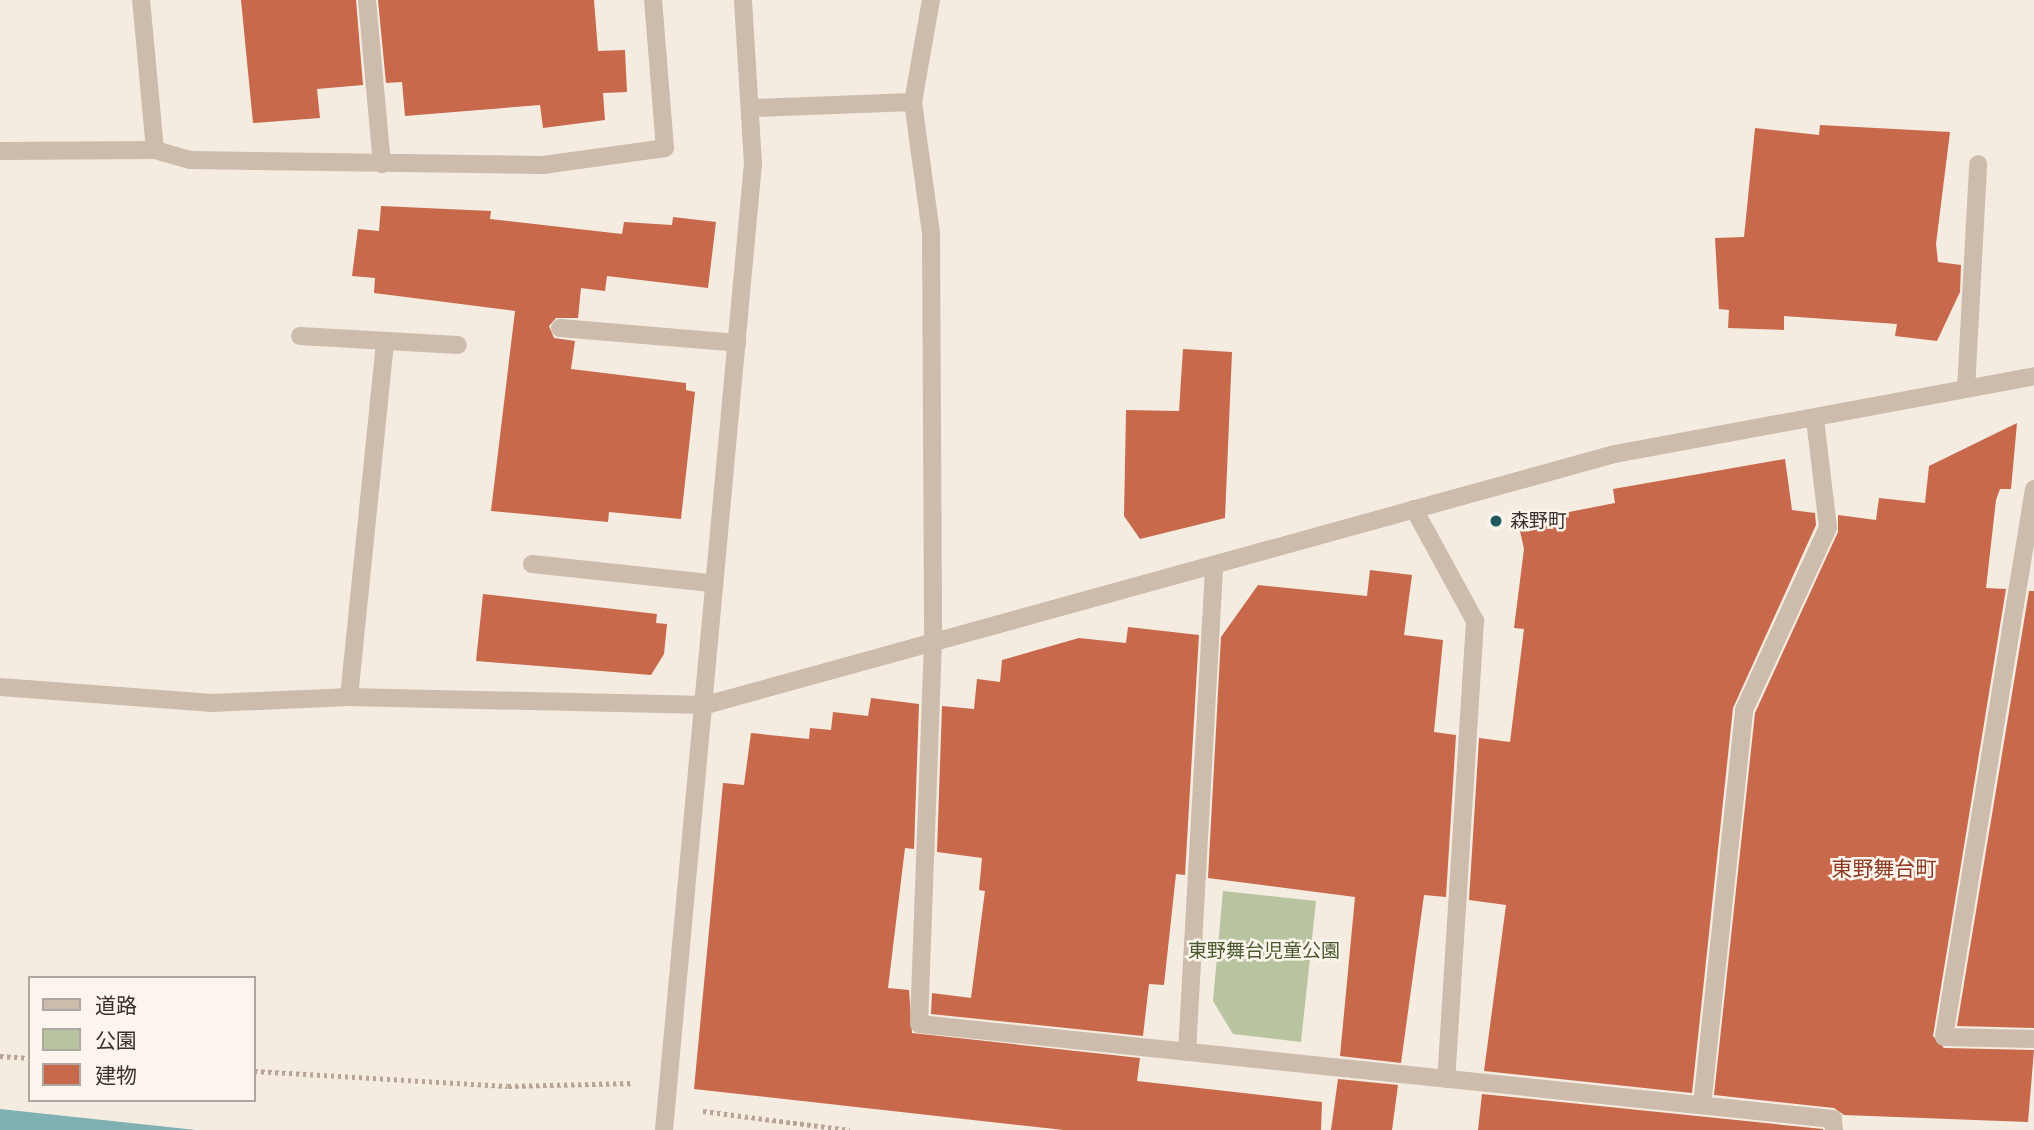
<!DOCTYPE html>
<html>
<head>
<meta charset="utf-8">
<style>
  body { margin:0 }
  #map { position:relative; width:2034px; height:1130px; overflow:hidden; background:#f4ebe1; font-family:Jost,"Noto Sans JP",sans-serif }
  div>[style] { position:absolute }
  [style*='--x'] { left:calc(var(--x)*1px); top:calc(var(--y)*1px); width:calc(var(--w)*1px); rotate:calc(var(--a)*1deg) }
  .green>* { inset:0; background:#b8c4a0 }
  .water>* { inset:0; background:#7fb0b2 }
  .building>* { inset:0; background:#c8694b }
  .path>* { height:4.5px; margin-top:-2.25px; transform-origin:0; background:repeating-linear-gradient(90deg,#b9a596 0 3.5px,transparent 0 7px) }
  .minor>* { height:18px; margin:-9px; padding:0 9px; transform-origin:9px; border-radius:9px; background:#cdbbac }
  .dots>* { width:19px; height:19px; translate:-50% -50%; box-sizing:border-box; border:4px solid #fbf5ee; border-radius:50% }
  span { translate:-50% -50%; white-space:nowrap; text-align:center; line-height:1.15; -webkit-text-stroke:5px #fbf5ee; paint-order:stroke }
  .poi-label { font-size:19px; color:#3b302b }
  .left { translate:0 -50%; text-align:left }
  .park-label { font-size:19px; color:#4a5a2e }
  .neighbourhood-label { font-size:21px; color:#8c3b22 }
  .legend { position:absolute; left:28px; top:976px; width:228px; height:126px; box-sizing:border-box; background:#fbf5ee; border:2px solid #aea6a0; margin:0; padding:9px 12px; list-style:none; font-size:21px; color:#3b302b }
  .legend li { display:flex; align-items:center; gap:14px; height:35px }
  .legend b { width:35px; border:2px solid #aea6a0 }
</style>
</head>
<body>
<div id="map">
  <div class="green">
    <i style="clip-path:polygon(1223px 891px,1316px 901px,1301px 1042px,1233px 1034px,1213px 1001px)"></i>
  </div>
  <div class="water">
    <i style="clip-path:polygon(0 1109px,196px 1130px,0 1130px)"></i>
  </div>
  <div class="building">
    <i style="clip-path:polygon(241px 0,356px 0,363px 85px,317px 89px,320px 118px,253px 123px)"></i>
    <i style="clip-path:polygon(378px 0,594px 0,598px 51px,625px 50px,627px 92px,603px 93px,605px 120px,543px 128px,540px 105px,405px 116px,402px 82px,386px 83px)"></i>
    <i style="clip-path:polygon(1820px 125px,1950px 132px,1936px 244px,1938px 262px,1961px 265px,1960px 292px,1937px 341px,1895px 336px,1897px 324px,1784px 316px,1784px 330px,1728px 328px,1729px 310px,1719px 309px,1715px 238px,1744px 237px,1755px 128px,1819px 135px)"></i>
    <i style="clip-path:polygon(381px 206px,491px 211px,490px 219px,622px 234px,624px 222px,672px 225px,673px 217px,716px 222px,708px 288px,607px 276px,605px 291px,581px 288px,578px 318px,556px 318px,549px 326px,554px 338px,575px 341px,571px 369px,686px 383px,686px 390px,695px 392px,681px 519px,609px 512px,608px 522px,491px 511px,515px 311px,374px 293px,375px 278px,352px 276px,358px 229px,379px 231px)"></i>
    <i style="clip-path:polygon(1183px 349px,1232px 352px,1225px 518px,1140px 539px,1124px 516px,1126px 410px,1179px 411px)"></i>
    <i style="clip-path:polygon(2017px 423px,2011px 489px,2000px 489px,1996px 500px,1986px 588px,2006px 589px,1933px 1036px,1944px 1048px,2034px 1050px,2028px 1122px,1844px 1115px,1834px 1108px,1714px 1095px,1755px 713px,1838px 532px,1838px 515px,1876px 520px,1879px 498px,1925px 503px,1929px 466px)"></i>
    <i style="clip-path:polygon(1785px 459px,1792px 510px,1815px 513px,1816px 525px,1733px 708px,1692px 1093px,1484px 1071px,1506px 905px,1469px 900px,1479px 738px,1510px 742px,1524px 629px,1514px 628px,1524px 549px,1518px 522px,1615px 503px,1613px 489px)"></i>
    <i style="clip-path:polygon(1370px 570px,1412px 575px,1404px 635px,1443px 640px,1434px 732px,1456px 735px,1446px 897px,1424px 895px,1401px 1063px,1340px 1056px,1355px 897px,1208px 878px,1221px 637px,1258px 585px,1367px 596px)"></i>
    <i style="clip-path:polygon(2029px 591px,2034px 591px,2034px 1028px,1957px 1026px)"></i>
    <i style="clip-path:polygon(483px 594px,657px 614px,656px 623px,667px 624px,664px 654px,651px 675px,476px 661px)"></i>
    <i style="clip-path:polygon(1128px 627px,1199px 635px,1185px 875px,1176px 874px,1164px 985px,1149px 984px,1143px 1036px,931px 1014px,932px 993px,971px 998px,985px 891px,979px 890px,982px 858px,937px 852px,942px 706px,974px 709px,977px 679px,1000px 682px,1002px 660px,1079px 638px,1126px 643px)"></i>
    <i style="clip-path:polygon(871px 698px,919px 704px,914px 849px,905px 848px,888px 988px,909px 990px,912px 1033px,1140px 1058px,1137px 1081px,1322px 1102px,1321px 1130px,1064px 1130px,694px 1089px,723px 783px,744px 785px,751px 733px,809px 739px,810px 728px,831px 730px,833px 712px,868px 716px)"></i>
    <i style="clip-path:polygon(1338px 1079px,1398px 1085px,1392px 1130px,1331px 1130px)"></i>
    <i style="clip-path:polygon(1482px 1094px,1823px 1129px,1823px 1130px,1478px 1130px)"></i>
  </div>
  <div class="path">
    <i style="--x:0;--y:1056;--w:30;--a:4"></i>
    <i style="--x:254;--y:1071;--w:254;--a:3.4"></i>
    <i style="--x:508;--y:1086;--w:125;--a:-1.4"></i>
    <i style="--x:703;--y:1111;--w:148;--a:7.4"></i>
  </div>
  <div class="minor">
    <i style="--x:367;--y:0;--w:165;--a:84.8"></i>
    <i style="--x:913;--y:102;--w:104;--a:-80"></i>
    <i style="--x:752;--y:108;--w:161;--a:-2.1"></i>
    <i style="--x:913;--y:102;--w:132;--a:82.2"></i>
    <i style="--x:931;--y:233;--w:409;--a:89.7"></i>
    <i style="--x:933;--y:642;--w:382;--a:92.1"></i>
    <i style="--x:919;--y:1024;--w:919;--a:5.93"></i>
    <i style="--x:1833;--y:1119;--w:11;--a:85"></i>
    <i style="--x:155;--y:150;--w:36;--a:16"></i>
    <i style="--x:190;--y:160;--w:353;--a:0.8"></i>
    <i style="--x:543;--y:165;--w:123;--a:-7.9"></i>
    <i style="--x:665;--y:148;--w:148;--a:-94.6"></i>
    <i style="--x:0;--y:151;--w:155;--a:-0.4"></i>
    <i style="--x:155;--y:150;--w:151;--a:-95.3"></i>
    <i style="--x:560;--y:328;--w:178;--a:4.8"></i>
    <i style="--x:300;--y:336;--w:158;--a:3.3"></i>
    <i style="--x:1966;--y:389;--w:225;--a:-86.9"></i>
    <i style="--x:2034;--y:489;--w:555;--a:99.33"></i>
    <i style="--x:1944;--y:1037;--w:90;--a:1.3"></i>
    <i style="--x:1414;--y:509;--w:128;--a:61.4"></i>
    <i style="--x:1475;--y:621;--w:459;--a:93.6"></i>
    <i style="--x:532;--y:564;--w:180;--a:6.1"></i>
    <i style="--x:0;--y:687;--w:213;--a:4.3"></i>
    <i style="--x:212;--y:703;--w:137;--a:-2.5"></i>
    <i style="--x:349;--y:697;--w:357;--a:1.3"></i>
    <i style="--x:706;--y:705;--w:943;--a:-15.44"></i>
    <i style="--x:1615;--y:454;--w:426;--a:-10.5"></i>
    <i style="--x:349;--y:697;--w:356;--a:-84.2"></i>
    <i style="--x:1187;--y:1052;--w:488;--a:-86.8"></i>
    <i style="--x:1702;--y:1105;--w:397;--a:-83.9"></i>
    <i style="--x:1744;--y:710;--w:201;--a:-65.3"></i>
    <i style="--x:1828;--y:527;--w:109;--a:-96.9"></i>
    <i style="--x:664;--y:1130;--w:970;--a:-84.74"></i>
    <i style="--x:753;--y:164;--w:164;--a:-93.5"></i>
  </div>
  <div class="dots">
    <i style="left:1496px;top:521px;background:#1f5a5e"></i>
  </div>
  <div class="poi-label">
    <span class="left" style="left:1510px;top:521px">森野町</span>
  </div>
  <div class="park-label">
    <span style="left:1264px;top:951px">東野舞台児童公園</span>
  </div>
  <div class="neighbourhood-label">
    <span style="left:1884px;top:869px">東野舞台町</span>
  </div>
  <ul class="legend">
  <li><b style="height:9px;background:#cdbbac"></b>道路</li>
  <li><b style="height:19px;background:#b8c4a0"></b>公園</li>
  <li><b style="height:19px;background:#c8694b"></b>建物</li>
  </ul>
</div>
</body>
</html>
